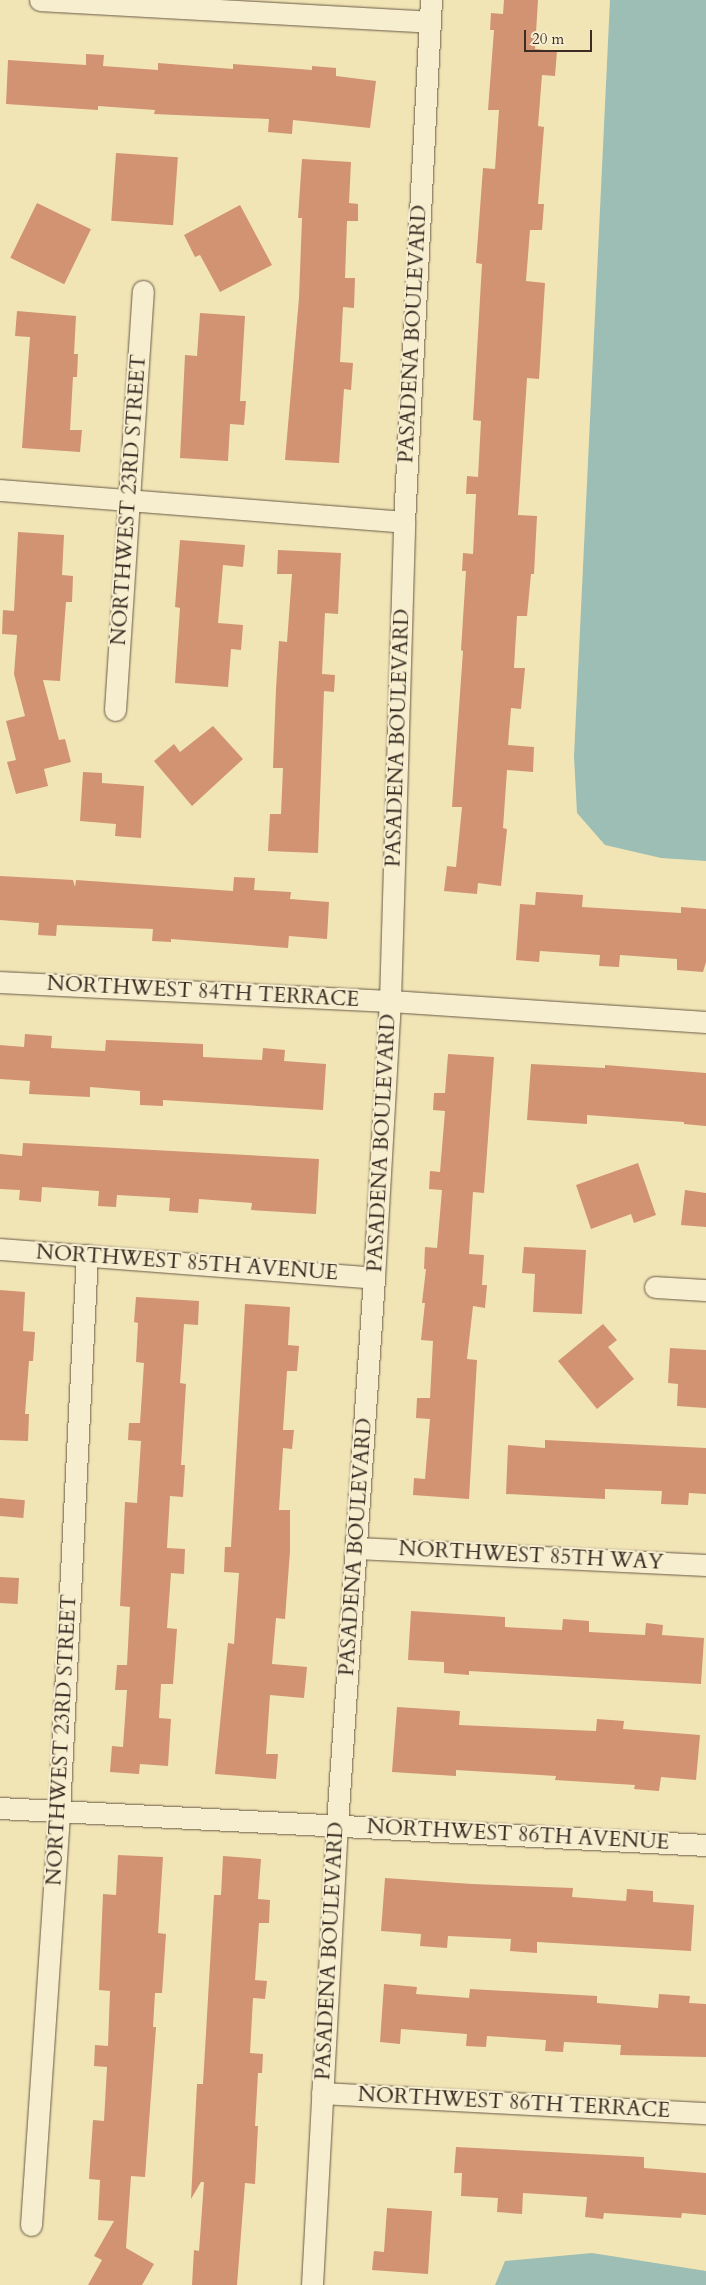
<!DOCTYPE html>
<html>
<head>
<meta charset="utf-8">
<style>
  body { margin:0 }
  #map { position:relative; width:706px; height:2285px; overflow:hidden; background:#f2e5b5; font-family:Cardo,serif }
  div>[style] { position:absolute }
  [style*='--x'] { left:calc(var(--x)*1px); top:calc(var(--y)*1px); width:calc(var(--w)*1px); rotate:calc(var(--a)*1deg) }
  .water>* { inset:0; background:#9cbeb4 }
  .building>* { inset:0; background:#d19371; transform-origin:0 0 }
  .roads { filter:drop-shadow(0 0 1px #695b48) drop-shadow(0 0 1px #695b48) }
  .minor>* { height:21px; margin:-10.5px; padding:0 10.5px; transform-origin:10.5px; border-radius:10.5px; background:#f7eecf }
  span { translate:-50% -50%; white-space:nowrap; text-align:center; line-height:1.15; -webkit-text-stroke:4.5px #f7eecf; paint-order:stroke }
  .street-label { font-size:21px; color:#3b2d24 }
  .scale { position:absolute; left:524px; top:30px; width:68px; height:22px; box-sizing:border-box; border:2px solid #3b2d24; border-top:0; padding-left:6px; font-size:15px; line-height:18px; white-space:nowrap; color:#3b2d24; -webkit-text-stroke:4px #f7eecf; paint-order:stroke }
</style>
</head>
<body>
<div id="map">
  <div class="water">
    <i style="clip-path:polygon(610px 0,706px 0,706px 861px,661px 858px,605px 845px,577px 813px,574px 756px)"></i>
    <i style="clip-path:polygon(592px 2253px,706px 2271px,706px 2285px,495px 2285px,505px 2261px)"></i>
  </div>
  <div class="building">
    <i style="clip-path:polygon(504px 0,538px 0,535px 49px,557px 51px,555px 76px,542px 75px,538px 126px,544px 127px,538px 204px,544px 204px,542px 230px,530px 230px,526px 281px,545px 283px,539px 379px,527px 378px,518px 515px,537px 516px,534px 574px,531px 574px,527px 616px,517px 616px,514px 668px,525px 668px,521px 709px,511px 708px,508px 745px,534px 747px,533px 772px,507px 770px,503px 828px,507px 829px,501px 886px,478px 883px,477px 894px,444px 891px,447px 866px,456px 867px,462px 807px,452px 807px,463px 651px,461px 650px,466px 571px,462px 571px,463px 553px,473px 554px,476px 494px,466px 494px,467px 476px,478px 477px,481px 421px,473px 420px,482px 264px,476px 263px,483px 168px,495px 169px,499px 110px,488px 110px,494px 30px,490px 30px,491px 13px,503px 14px)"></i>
    <i style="clip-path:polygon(86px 54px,104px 55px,103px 66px,158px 70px,158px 63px,233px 69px,233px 64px,312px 70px,312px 66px,336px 68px,336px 76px,376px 81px,370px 128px,293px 120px,292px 134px,268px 132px,269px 119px,154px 114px,155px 110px,98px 106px,98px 110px,6px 104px,8px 60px,86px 65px)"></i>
    <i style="left:116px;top:153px;width:62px;height:68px;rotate:4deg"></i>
    <i style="clip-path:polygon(302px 159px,351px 162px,349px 203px,358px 204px,358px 221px,347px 221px,345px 278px,355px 278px,354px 308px,343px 307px,340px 362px,353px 363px,351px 390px,344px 389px,339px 463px,285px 460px,299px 298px,302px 218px,298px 218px)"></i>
    <i style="left:37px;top:203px;width:60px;height:61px;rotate:26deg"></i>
    <i style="clip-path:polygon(240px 205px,272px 265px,220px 292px,200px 255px,195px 257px,184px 235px)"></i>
    <i style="clip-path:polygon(17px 311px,76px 316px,74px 354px,78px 354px,77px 377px,73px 377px,70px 430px,82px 430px,80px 452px,22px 448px,30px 337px,15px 336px)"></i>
    <i style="clip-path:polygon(200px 313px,245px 316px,240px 401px,246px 401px,244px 425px,230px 424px,228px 461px,180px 458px,185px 355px,197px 356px)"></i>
    <i style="clip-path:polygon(18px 532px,64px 535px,62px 575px,73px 576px,72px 602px,66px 602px,60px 681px,43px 680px,59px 740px,65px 739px,71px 762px,44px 769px,48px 786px,16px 794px,7px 762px,16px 760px,6px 721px,25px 716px,14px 674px,17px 635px,2px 634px,3px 610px,14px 611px)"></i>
    <i style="clip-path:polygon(180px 540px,245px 545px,243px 567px,223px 565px,218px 623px,243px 625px,241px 650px,231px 649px,228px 687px,175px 683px,180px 608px,175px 607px)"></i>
    <i style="clip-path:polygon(278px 550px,341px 553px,338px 614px,325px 613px,322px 674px,335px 675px,334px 692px,324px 691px,318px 853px,268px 851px,270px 814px,281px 814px,283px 768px,273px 768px,276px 689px,279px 641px,287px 642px,292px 574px,277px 574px)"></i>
    <i style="clip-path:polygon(213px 726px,243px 759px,192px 806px,154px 761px,174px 744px,180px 752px)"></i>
    <i style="clip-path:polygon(83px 772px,102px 773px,102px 783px,144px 786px,141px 838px,115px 836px,116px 824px,80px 821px)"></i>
    <i style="clip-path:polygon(0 876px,73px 880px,75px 887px,76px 880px,233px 891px,234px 877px,255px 878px,254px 890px,291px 892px,290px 899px,329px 902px,327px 939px,289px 936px,288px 948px,171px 939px,171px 942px,152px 941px,153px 929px,57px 925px,56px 936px,38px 935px,39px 923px,0 920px)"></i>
    <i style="clip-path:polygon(536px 892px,583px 895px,582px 907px,681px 913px,681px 907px,706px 909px,706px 962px,703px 972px,677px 970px,677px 959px,620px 955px,619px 967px,599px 966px,600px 955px,540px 951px,539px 962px,516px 960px,520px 904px,535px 905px)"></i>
    <i style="clip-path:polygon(25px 1034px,52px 1036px,51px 1048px,105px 1051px,106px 1040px,203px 1044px,203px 1057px,262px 1060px,263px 1048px,285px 1050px,284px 1061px,326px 1064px,323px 1110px,163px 1100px,163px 1106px,140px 1105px,140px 1091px,90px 1087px,90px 1097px,29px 1094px,30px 1081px,0 1079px,0 1045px,24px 1047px)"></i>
    <i style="clip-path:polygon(448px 1054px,494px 1057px,484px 1193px,473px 1192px,469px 1254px,484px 1255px,482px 1285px,487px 1285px,485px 1308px,473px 1306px,467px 1359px,477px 1360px,469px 1499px,413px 1495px,414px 1478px,425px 1479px,430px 1419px,416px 1418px,417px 1398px,430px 1398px,433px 1341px,421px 1340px,425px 1303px,422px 1303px,426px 1269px,424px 1269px,425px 1247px,437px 1248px,442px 1190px,429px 1189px,430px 1171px,440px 1172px,445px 1111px,433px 1110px,434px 1093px,445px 1093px)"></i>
    <i style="clip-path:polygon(531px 1064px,605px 1068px,605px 1065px,706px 1073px,706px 1126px,684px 1124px,684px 1122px,587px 1115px,587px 1124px,527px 1120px)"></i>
    <i style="clip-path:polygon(23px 1143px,319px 1159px,316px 1214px,251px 1210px,252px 1203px,199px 1199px,198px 1213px,169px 1211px,170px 1198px,117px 1195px,116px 1207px,98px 1206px,99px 1191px,42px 1187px,41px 1202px,19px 1200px,20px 1190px,0 1189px,0 1154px,22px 1156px)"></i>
    <i style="clip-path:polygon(638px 1163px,656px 1215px,634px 1223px,631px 1214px,591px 1229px,576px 1185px)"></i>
    <i style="clip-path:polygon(685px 1190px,706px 1193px,706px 1227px,681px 1225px)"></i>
    <i style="clip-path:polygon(524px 1247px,586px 1250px,582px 1314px,533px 1312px,535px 1274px,522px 1273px)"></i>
    <i style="clip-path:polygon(0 1290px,25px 1292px,23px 1331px,35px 1332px,33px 1361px,29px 1361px,25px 1414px,29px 1414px,28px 1441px,0 1440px)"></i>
    <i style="clip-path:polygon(136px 1297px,199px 1301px,198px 1325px,184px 1324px,180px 1383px,186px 1384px,181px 1465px,185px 1465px,183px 1497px,170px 1496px,167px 1548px,185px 1549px,184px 1574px,171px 1573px,167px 1628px,177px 1629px,173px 1684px,161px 1684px,159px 1718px,171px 1719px,168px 1766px,140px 1764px,139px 1774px,110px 1772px,112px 1746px,123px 1747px,127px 1690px,115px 1690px,117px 1665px,127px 1665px,130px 1607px,120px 1606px,125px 1502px,137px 1503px,141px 1441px,128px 1440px,129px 1423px,140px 1423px,144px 1363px,136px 1362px,138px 1323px,134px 1322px)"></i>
    <i style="clip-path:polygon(245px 1304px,290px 1307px,288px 1345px,299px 1346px,297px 1371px,287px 1371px,283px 1430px,294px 1430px,292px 1449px,283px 1448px,279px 1510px,290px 1510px,290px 1551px,285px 1619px,276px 1618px,272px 1664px,307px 1667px,304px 1698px,270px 1695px,266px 1754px,278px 1754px,276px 1779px,215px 1774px,228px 1643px,234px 1644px,239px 1573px,224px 1572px,225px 1547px,231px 1547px)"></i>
    <i style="clip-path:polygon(603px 1324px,617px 1340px,608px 1347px,634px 1379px,597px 1409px,558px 1361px)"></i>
    <i style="clip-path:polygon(670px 1348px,706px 1350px,706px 1408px,677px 1406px,678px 1384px,668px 1383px)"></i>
    <i style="clip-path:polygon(545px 1440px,706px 1448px,706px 1494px,689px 1493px,688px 1505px,661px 1504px,662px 1491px,605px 1489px,605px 1499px,506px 1494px,508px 1445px,545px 1448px)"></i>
    <i style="left:0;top:1498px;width:25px;height:18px;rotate:5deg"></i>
    <i style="left:0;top:1577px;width:19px;height:26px;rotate:3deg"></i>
    <i style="clip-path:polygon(411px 1611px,505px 1617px,505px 1627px,562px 1630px,563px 1619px,589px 1621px,589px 1632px,645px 1635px,646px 1623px,663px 1625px,662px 1635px,704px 1638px,701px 1684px,469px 1671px,469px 1675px,444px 1673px,444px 1662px,408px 1660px)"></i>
    <i style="clip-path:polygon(397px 1707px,460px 1711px,459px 1725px,596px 1731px,597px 1719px,624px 1721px,623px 1729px,700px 1735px,696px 1780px,661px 1777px,659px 1791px,634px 1789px,635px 1785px,555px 1780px,556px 1776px,456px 1770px,456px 1776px,392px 1772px)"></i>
    <i style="clip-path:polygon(118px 1855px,163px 1857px,158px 1933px,166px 1934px,162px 1993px,155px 1993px,153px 2027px,156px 2027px,145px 2177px,131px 2176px,126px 2248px,154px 2264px,142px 2285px,88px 2285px,102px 2260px,94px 2256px,114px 2221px,98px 2220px,100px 2180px,89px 2179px,93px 2120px,104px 2121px,107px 2067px,94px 2066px,95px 2045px,108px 2046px,110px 1991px,99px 1990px,103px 1894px,116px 1895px)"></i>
    <i style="clip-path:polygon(223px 1856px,261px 1859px,258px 1899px,270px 1900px,269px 1923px,259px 1923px,255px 1980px,267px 1981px,265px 1999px,253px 1998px,250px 2053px,263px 2054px,262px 2073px,258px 2073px,255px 2126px,258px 2126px,255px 2184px,245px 2183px,237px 2285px,192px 2285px,194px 2250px,199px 2251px,204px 2182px,201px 2182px,191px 2199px,197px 2084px,203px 2084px,214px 1895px,221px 1895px)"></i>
    <i style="clip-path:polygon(385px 1878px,472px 1884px,573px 1888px,572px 1897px,626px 1901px,627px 1889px,653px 1891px,653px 1902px,694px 1905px,691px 1951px,537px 1942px,537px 1953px,510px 1951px,511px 1939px,448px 1936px,447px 1948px,420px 1946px,421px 1934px,381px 1931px)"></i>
    <i style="clip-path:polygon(384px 1984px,417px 1987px,416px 1994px,469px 1998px,470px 1989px,597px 1996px,597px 2003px,658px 2008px,659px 1994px,690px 1996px,689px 2003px,706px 2004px,706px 2057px,620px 2055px,621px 2045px,564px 2042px,563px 2052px,545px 2051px,546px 2040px,487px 2036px,486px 2047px,466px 2046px,467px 2034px,401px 2029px,400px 2044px,380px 2042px)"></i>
    <i style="clip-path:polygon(456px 2147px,644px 2157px,644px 2168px,706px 2173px,706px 2215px,682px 2213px,681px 2218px,604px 2213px,603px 2219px,585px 2217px,587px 2197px,523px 2193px,522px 2214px,497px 2212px,498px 2198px,461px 2196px,462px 2173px,454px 2173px)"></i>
    <i style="clip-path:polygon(387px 2208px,432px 2211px,428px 2274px,372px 2270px,374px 2251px,384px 2252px)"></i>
  </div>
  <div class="roads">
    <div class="minor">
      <i style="--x:40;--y:0;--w:389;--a:3.2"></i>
      <i style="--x:0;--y:490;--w:405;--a:4.5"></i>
      <i style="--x:115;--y:710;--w:420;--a:-86.2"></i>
      <i style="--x:0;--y:982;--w:390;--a:2.8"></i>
      <i style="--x:390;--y:1001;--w:317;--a:3.8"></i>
      <i style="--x:0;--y:1249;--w:375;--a:4.4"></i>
      <i style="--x:655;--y:1287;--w:51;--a:3.4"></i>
      <i style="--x:357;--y:1548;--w:349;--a:2.8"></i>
      <i style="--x:0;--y:1808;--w:707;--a:3"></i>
      <i style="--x:322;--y:2093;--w:385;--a:3"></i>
      <i style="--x:31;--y:2225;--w:415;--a:-86.1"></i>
      <i style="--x:59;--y:1811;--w:557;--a:-87.12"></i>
      <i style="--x:312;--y:2285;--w:462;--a:-86.9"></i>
      <i style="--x:337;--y:1824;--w:547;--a:-86.12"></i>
      <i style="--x:374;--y:1278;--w:277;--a:-86.7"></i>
      <i style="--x:390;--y:1001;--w:479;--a:-88.3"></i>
      <i style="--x:404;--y:522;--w:523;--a:-87.04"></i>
    </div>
  </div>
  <div class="street-label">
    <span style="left:413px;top:334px;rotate:-87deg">PASADENA BOULEVARD</span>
    <span style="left:129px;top:500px;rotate:-86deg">NORTHWEST 23RD STREET</span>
    <span style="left:398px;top:738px;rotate:-88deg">PASADENA BOULEVARD</span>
    <span style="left:203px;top:992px;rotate:3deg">NORTHWEST 84TH TERRACE</span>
    <span style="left:382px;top:1143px;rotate:-87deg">PASADENA BOULEVARD</span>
    <span style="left:187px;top:1263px;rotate:4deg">NORTHWEST 85TH AVENUE</span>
    <span style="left:356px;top:1547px;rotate:-86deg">PASADENA BOULEVARD</span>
    <span style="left:531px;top:1556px;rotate:3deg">NORTHWEST 85TH WAY</span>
    <span style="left:62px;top:1740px;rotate:-87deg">NORTHWEST 23RD STREET</span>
    <span style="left:518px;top:1835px;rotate:3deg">NORTHWEST 86TH AVENUE</span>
    <span style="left:330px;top:1951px;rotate:-87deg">PASADENA BOULEVARD</span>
    <span style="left:514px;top:2103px;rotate:3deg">NORTHWEST 86TH TERRACE</span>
  </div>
  <div class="scale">20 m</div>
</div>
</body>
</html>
